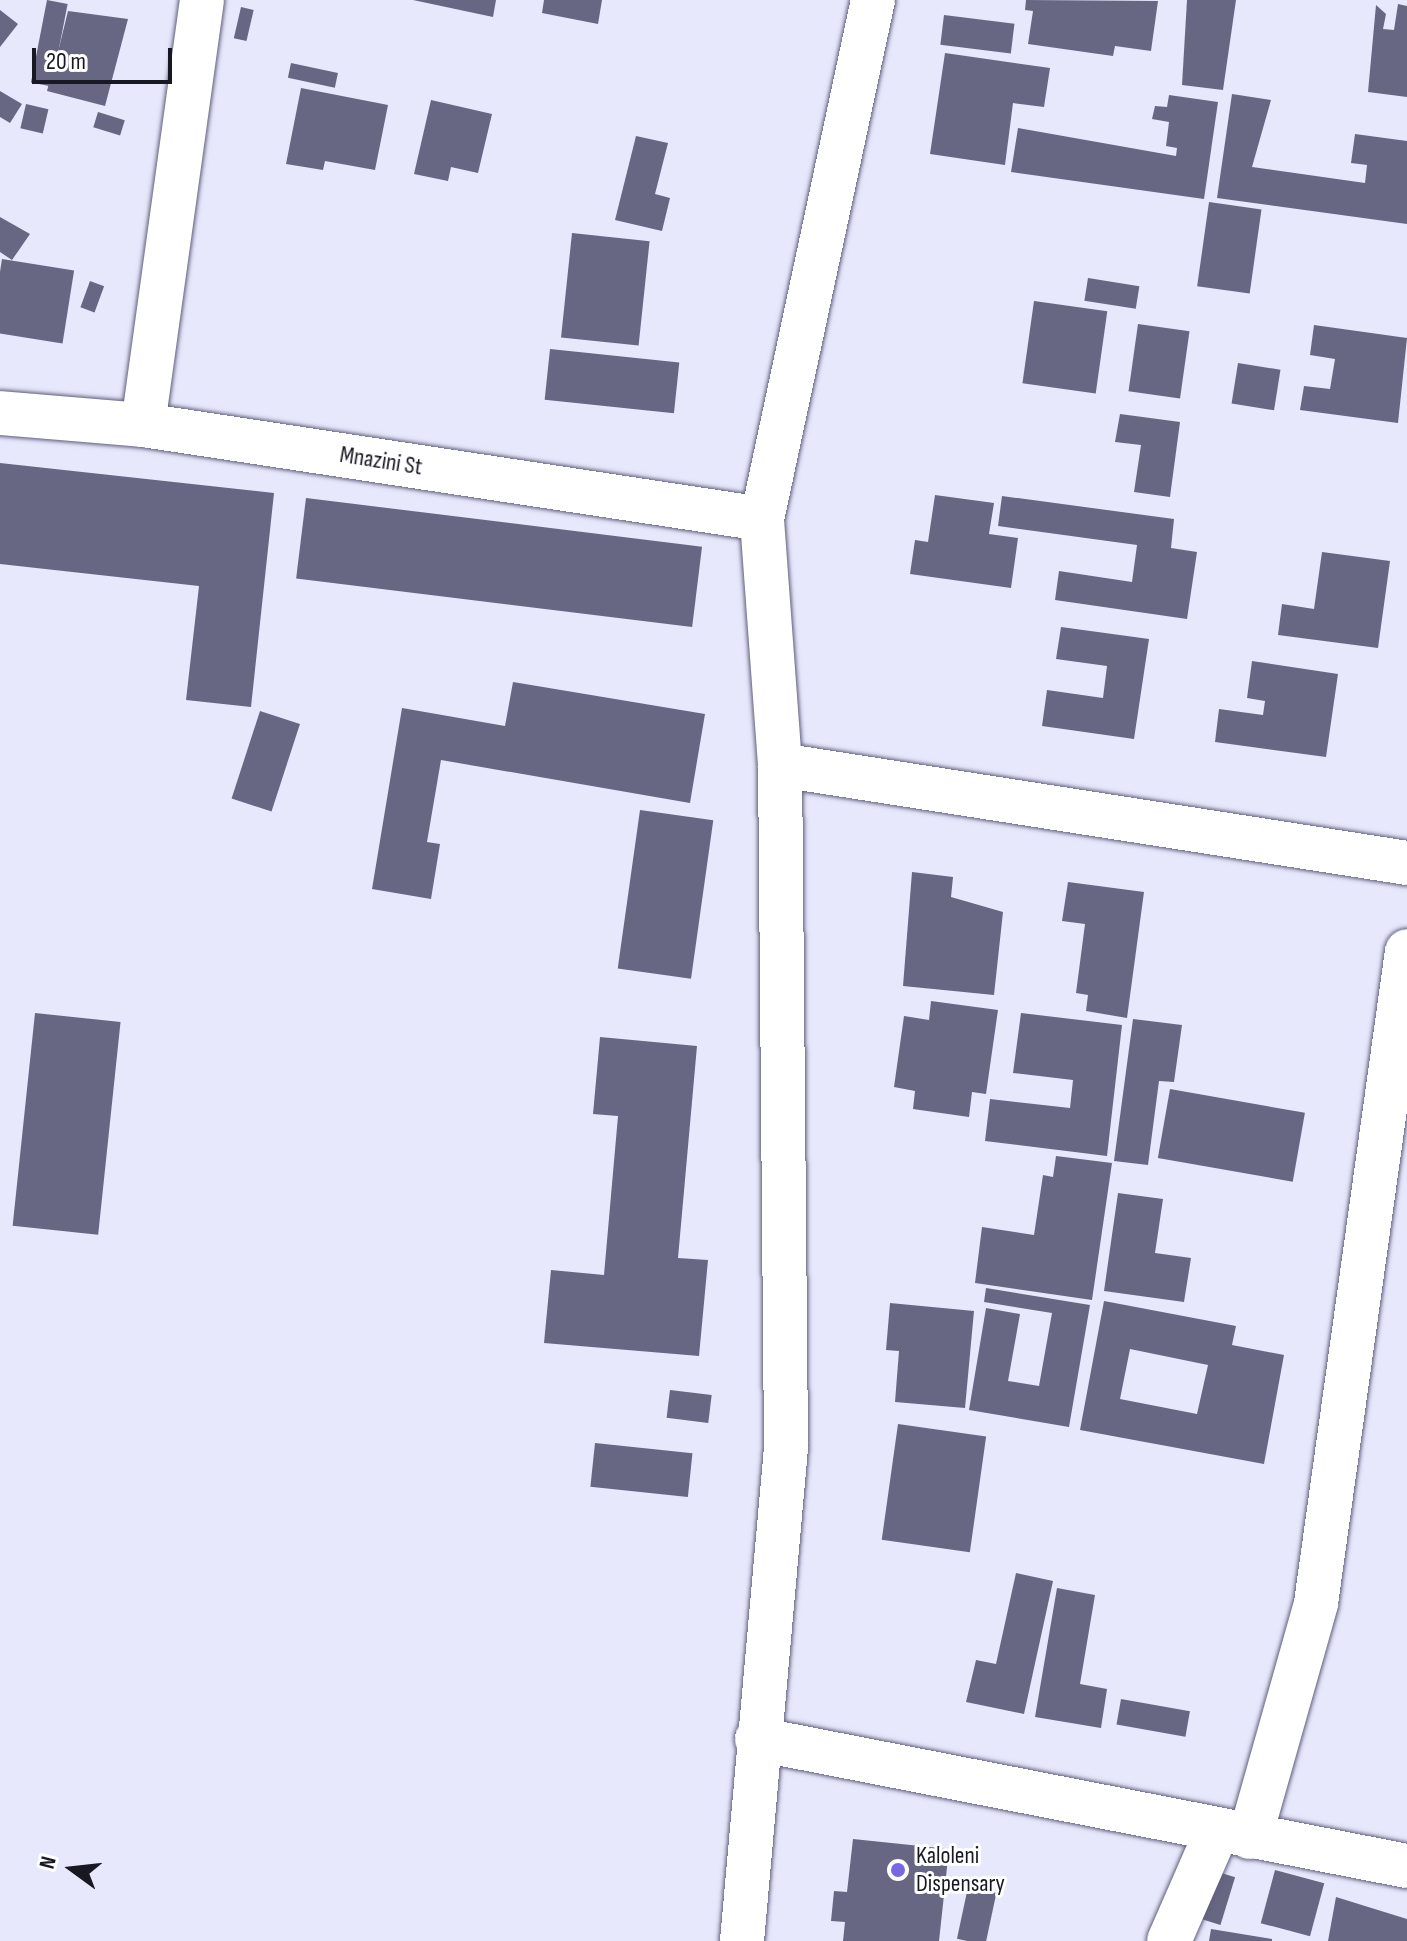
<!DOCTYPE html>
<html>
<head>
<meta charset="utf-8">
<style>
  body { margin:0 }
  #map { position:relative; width:1407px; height:1941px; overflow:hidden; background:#e7e8fc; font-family:"Sofia Sans Condensed",sans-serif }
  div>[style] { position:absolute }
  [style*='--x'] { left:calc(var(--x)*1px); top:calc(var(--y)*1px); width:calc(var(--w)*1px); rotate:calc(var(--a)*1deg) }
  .building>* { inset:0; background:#676784; transform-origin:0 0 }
  .roads { filter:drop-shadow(0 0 2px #5e5e7b) drop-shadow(0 0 2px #5e5e7b) }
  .minor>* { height:44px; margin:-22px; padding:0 22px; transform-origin:22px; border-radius:22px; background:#fff }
  .dots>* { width:22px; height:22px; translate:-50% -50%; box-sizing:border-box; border:4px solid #fff; border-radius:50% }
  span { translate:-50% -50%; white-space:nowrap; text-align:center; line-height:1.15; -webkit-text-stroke:6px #fff; paint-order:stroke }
  .street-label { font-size:24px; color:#181823 }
  .poi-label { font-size:24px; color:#181823 }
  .left { translate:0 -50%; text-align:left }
  .north { position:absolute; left:32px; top:1829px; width:80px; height:80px; -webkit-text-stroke:6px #fff; paint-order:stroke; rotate:285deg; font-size:22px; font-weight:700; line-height:32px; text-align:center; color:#181823 }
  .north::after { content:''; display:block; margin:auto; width:28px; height:36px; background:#181823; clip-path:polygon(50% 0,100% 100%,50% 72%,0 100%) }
  .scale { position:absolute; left:32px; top:48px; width:140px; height:36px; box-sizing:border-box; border:4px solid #181823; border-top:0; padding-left:10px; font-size:24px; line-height:28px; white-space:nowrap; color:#181823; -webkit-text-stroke:6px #fff; paint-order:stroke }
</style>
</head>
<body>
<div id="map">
  <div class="building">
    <i style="left:47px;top:0;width:21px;height:84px;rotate:11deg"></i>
    <i style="clip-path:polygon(413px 0,496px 0,493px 17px)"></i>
    <i style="clip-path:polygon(544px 0,602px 0,598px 24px,542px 13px)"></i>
    <i style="clip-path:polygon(1026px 0,1158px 1px,1151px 51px,1115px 46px,1113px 56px,1028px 44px,1033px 11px,1025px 10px)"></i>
    <i style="clip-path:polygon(1187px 0,1236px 0,1223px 90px,1182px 85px)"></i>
    <i style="clip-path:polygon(1398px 4px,1407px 6px,1407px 97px,1368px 92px,1376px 5px,1386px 14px,1383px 29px,1394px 30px)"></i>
    <i style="left:241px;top:7px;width:13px;height:32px;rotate:13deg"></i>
    <i style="clip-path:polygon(0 10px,18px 24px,0 47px)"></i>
    <i style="clip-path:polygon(68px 11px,128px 19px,105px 106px,47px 91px,49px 83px,40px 81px,48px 49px,58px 52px)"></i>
    <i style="left:944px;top:15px;width:71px;height:30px;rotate:7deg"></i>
    <i style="clip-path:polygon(945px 53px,1050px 68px,1044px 107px,1013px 103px,1005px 165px,930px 154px)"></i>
    <i style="left:291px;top:63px;width:48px;height:15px;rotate:12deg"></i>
    <i style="clip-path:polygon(301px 88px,388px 105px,375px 170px,325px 161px,323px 170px,286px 164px)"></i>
    <i style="clip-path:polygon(0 91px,22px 104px,10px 123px,0 117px)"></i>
    <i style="clip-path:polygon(1232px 94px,1271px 100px,1252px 167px,1365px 183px,1367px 165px,1351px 163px,1355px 134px,1407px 141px,1407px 224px,1217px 198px)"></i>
    <i style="clip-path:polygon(1169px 95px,1218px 102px,1204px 199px,1011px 172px,1018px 128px,1176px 156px,1177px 148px,1166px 146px,1169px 122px,1152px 119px,1155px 106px,1167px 107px)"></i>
    <i style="clip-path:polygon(431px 100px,492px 114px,478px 173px,451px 167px,448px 181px,414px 174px)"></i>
    <i style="left:26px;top:104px;width:23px;height:25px;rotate:13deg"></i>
    <i style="left:98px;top:112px;width:28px;height:16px;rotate:17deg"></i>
    <i style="clip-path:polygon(636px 136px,668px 143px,655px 194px,670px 198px,662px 231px,615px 220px)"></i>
    <i style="left:1209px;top:202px;width:53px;height:85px;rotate:8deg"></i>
    <i style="clip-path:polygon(0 217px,30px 234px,12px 260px,0 252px)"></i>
    <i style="left:572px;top:233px;width:78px;height:105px;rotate:6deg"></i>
    <i style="left:2px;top:259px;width:73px;height:74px;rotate:9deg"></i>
    <i style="left:1088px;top:278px;width:52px;height:23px;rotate:9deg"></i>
    <i style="left:90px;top:281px;width:15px;height:28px;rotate:20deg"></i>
    <i style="left:1034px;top:301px;width:74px;height:83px;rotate:8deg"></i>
    <i style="left:1138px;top:324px;width:52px;height:68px;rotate:8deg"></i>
    <i style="clip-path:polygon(1314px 325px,1407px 338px,1398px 423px,1300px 410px,1304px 386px,1330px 389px,1335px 359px,1310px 355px)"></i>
    <i style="left:550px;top:349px;width:130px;height:51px;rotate:6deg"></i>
    <i style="left:1238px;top:363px;width:43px;height:41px;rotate:9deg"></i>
    <i style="clip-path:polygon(1120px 414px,1180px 422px,1170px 497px,1134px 492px,1141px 445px,1115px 442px)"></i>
    <i style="clip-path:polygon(0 463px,274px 493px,251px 707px,186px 700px,199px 586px,0 564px)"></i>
    <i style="clip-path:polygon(935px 495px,994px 503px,989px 534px,1018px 538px,1011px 588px,910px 574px,915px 540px,928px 542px)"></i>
    <i style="clip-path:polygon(1002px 496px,1174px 519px,1171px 548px,1197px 552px,1187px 619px,1055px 600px,1059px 571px,1132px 582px,1137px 545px,998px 526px)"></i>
    <i style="left:306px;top:498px;width:399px;height:81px;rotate:7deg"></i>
    <i style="clip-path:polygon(1322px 552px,1390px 561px,1378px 648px,1278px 635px,1282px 604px,1314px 609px)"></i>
    <i style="clip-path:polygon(1061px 627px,1149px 639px,1134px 739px,1042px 726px,1047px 690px,1103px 698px,1107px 666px,1056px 659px)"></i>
    <i style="clip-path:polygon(1252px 661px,1338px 674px,1326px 757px,1215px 742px,1219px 709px,1263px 715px,1265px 701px,1247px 698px)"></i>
    <i style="clip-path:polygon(513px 682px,705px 714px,690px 803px,441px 760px,427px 842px,440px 844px,431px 899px,372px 889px,402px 708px,505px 726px)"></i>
    <i style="left:260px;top:711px;width:42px;height:92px;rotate:18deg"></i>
    <i style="left:640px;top:810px;width:74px;height:160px;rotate:8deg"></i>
    <i style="clip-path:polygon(912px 872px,953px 877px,951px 897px,1003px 912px,994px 995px,903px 986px)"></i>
    <i style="clip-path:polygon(1068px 882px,1144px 892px,1127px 1018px,1086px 1011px,1088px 995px,1076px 993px,1085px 924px,1062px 921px)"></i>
    <i style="clip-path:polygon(931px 1001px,998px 1010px,986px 1094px,972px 1092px,969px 1117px,913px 1109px,915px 1091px,894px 1087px,904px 1016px,929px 1020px)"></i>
    <i style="left:35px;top:1013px;width:86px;height:214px;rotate:6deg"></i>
    <i style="clip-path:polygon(1021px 1013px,1122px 1025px,1107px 1156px,985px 1141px,990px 1099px,1070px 1108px,1073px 1080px,1013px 1073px)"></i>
    <i style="clip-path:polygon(1133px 1019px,1182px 1025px,1174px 1082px,1159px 1081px,1148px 1165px,1114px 1161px)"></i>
    <i style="clip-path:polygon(600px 1037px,697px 1046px,678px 1258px,708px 1260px,699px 1356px,544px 1343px,551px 1270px,604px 1275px,618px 1116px,593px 1114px)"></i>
    <i style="left:1170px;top:1089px;width:137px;height:70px;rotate:10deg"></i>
    <i style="clip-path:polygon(1056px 1156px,1112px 1163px,1092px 1300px,975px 1283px,982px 1227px,1034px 1235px,1043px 1175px,1053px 1177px)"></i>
    <i style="clip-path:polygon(1118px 1193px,1163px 1199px,1155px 1253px,1191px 1258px,1184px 1302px,1104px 1291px)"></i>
    <i style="clip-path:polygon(986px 1288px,1090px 1305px,1069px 1427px,969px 1410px,986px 1308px,1020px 1314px,1008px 1381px,1039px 1386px,1052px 1313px,984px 1302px)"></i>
    <i style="clip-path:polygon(evenodd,1104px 1301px,1236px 1326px,1232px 1345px,1284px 1355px,1264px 1464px,1080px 1430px,1104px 1301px,1130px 1349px,1208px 1365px,1197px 1414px,1120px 1399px,1130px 1349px)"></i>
    <i style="clip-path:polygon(890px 1303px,974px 1311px,965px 1408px,895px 1402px,899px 1351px,886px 1350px)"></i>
    <i style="left:670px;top:1390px;width:42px;height:28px;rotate:7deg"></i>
    <i style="left:898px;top:1424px;width:89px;height:117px;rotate:8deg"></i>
    <i style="left:595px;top:1443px;width:98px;height:44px;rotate:6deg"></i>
    <i style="clip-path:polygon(1016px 1573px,1053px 1581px,1024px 1714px,966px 1702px,976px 1660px,996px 1664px)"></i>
    <i style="clip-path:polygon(1057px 1588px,1095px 1595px,1080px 1684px,1107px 1689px,1101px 1728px,1035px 1717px)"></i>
    <i style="left:1121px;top:1699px;width:70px;height:26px;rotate:10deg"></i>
    <i style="clip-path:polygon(853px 1839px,949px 1849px,939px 1941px,843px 1941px,845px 1922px,831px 1921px,834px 1891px,847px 1892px)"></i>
    <i style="left:1275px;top:1870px;width:51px;height:55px;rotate:15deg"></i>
    <i style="left:1215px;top:1871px;width:21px;height:50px;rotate:17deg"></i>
    <i style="left:968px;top:1887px;width:29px;height:53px;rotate:12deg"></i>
    <i style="clip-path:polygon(1336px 1897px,1407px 1919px,1407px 1941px,1328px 1941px)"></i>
    <i style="clip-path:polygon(1211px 1929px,1272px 1939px,1272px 1941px,1209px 1941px)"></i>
  </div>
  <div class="roads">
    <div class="minor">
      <i style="--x:0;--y:413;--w:144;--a:4.8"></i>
      <i style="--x:143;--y:425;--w:626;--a:8.63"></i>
      <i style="--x:143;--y:425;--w:429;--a:-82.1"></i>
      <i style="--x:780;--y:765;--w:635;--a:8.88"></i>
      <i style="--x:757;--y:1739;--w:662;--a:11.06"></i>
      <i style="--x:1250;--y:1837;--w:243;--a:-74.2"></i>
      <i style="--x:1316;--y:1603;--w:658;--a:-82.05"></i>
      <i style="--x:742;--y:1941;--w:497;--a:-84.9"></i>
      <i style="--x:786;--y:1446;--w:681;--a:-90.5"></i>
      <i style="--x:780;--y:765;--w:247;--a:-94.2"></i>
      <i style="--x:762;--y:519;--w:531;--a:-77.93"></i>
      <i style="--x:1169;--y:1941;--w:120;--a:-66.4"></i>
    </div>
  </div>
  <div class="dots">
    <i style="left:898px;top:1870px;background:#7668e3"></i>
  </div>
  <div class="street-label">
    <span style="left:381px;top:461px;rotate:9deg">Mnazini St</span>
  </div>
  <div class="poi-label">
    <span class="left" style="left:916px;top:1870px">Kaloleni<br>Dispensary</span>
  </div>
  <div class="north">N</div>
  <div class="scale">20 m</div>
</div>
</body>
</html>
